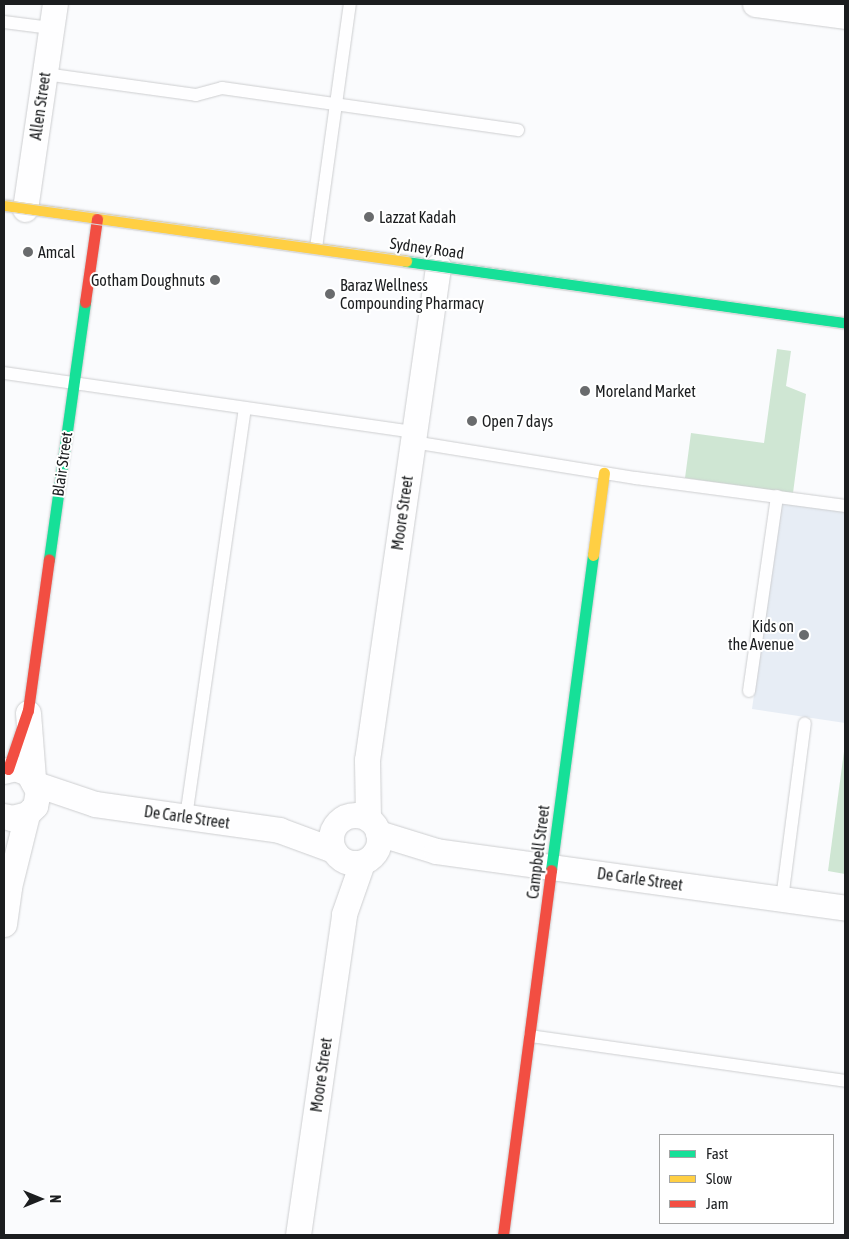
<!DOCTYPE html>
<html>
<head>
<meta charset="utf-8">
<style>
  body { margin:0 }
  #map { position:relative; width:849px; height:1239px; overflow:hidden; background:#fafbfd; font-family:"Asap Condensed",sans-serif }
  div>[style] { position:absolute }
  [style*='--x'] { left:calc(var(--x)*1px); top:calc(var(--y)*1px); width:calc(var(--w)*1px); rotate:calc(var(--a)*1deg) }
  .built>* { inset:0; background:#e7edf5 }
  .green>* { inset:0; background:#cfe6d3 }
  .roads { filter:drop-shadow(0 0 1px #cdced0) drop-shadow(0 0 1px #cdced0) }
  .lane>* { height:12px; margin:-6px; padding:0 6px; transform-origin:6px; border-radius:6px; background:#fefeff }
  .street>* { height:25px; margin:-12.5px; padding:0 12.5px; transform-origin:12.5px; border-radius:12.5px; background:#fefeff }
  .street>.ring { margin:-12.5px; padding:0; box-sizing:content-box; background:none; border:25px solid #fefeff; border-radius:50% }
  .fast>* { height:11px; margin:-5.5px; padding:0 5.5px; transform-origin:5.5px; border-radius:5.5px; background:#16e098 }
  .slow>* { height:11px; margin:-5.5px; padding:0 5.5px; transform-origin:5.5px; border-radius:5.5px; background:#ffcf43 }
  .jam>* { height:11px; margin:-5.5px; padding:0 5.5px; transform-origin:5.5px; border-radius:5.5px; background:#f24e42 }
  .tram>* { height:1px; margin:-0.5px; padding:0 0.5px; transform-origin:0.5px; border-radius:0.5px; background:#dbdbdb }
  .dots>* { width:14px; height:14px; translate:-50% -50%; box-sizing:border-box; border:2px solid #fff; border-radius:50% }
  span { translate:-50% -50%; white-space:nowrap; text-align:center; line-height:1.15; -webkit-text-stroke:4px #fff; paint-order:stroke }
  .street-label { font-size:16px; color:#1b1d1f }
  .poi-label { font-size:16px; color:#1b1d1f }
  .left { translate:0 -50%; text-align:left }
  .right { translate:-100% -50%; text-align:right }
  .frame { position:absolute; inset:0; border:5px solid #1b1d1f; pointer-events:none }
  .legend { position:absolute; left:659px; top:1134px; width:175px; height:90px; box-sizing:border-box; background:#fff; border:1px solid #a4a5a5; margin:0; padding:6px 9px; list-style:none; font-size:15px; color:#1b1d1f }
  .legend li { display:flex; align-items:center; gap:10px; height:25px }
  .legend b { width:25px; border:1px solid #a4a5a5 }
  .north { position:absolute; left:15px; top:1174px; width:50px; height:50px; -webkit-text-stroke:4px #fff; paint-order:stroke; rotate:90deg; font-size:14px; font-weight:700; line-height:20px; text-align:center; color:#1b1d1f }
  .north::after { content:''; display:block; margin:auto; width:18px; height:22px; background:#1b1d1f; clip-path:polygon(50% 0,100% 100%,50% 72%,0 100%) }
</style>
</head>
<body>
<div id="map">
  <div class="built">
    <i style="clip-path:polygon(781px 501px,845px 511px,845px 723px,752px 709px)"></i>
  </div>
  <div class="green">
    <i style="clip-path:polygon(777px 349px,791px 351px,786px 386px,806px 394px,793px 493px,685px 478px,691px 433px,764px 443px)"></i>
    <i style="clip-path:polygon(845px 744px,845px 874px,828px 871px)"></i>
  </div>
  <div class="roads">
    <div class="lane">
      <i style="--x:4;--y:22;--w:47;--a:7.3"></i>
      <i style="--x:45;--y:74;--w:152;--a:7.9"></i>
      <i style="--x:196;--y:95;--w:27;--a:-15"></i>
      <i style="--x:222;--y:88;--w:299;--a:8.1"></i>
      <i style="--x:316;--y:248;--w:246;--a:-82.1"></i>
      <i style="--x:4;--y:373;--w:414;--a:8.2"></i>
      <i style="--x:413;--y:442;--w:226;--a:9.2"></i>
      <i style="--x:636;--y:478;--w:211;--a:7.6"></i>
      <i style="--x:749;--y:691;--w:197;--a:-81.8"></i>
      <i style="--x:186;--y:817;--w:413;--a:-81.8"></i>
      <i style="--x:782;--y:899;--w:177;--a:-82.6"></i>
      <i style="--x:530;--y:1036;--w:318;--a:8.1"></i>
    </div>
    <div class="street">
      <i style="--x:755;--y:4;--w:91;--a:7.6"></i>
      <i style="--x:25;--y:209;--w:207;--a:-81.7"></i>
      <i style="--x:28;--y:713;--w:65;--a:85.6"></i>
      <i style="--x:4;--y:771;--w:11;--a:-15"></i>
      <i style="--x:15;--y:768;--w:14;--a:21"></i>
      <i style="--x:28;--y:773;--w:21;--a:61"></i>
      <i style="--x:38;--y:791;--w:15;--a:101"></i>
      <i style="--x:35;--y:806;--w:11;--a:135"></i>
      <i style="--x:27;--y:814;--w:16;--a:165"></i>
      <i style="--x:12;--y:818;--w:8;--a:-166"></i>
      <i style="--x:36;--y:784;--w:62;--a:18.7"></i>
      <i style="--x:95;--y:804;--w:186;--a:8"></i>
      <i style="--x:279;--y:830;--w:58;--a:20.3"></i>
      <i class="ring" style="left:331px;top:815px;width:23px;height:23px"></i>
      <i style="--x:368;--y:818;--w:58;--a:-91"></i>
      <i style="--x:367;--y:760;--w:499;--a:-81.8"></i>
      <i style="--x:378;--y:833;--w:61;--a:17.2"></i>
      <i style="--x:436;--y:851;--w:413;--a:7.9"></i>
      <i style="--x:4;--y:924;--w:37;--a:-82"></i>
      <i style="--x:9;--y:887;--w:75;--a:-76.1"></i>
      <i style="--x:298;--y:1235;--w:324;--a:-81.8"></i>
      <i style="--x:344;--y:914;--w:54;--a:-70.6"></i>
    </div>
    <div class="fast">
      <i style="--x:406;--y:261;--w:443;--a:8"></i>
      <i style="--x:49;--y:559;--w:260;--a:-82"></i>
      <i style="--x:551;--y:870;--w:318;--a:-82.4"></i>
    </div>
    <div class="slow">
      <i style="--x:4;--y:205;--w:406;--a:7.9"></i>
      <i style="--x:593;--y:555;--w:83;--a:-82.4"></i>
    </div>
    <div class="jam">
      <i style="--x:85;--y:302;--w:84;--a:-81.8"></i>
      <i style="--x:8;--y:769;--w:62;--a:-71.3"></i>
      <i style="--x:28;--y:710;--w:152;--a:-82.1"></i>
      <i style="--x:503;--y:1235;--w:368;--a:-82.5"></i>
    </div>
  </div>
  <div class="tram">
    <i style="--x:4;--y:200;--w:849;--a:7.92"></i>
    <i style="--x:4;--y:211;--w:849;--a:7.99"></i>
  </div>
  <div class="dots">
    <i style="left:369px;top:217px;background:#696b6d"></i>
    <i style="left:28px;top:252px;background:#696b6d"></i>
    <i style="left:215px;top:280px;background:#696b6d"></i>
    <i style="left:330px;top:294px;background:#696b6d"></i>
    <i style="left:585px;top:391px;background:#696b6d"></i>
    <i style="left:472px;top:421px;background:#696b6d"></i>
    <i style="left:804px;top:635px;background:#696b6d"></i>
  </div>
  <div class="street-label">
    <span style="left:40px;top:106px;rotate:-82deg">Allen Street</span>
    <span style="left:427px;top:248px;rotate:8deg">Sydney Road</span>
    <span style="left:62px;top:464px;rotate:-82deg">Blair Street</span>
    <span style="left:402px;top:513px;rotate:-82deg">Moore Street</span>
    <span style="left:187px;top:817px;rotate:8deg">De Carle Street</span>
    <span style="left:538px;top:852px;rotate:-83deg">Campbell Street</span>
    <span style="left:640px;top:879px;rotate:8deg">De Carle Street</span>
    <span style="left:321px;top:1075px;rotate:-82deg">Moore Street</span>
  </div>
  <div class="poi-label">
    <span class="left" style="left:379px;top:217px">Lazzat Kadah</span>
    <span class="left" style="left:38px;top:252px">Amcal</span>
    <span class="right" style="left:205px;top:280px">Gotham Doughnuts</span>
    <span class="left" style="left:340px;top:294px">Baraz Wellness<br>Compounding Pharmacy</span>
    <span class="left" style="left:595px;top:391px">Moreland Market</span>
    <span class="left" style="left:482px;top:421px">Open 7 days</span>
    <span class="right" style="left:794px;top:635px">Kids on<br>the Avenue</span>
  </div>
  <div class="frame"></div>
  <ul class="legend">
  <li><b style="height:6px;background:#16e098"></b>Fast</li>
  <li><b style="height:6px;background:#ffcf43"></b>Slow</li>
  <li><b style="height:6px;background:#f24e42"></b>Jam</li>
  </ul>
  <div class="north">N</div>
</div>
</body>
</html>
